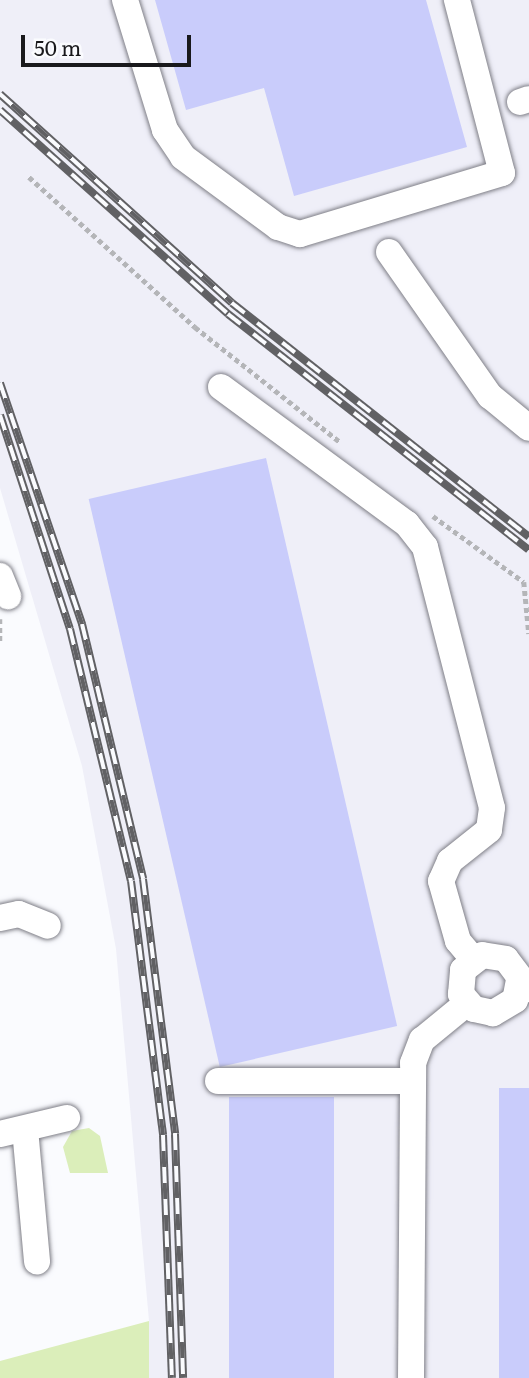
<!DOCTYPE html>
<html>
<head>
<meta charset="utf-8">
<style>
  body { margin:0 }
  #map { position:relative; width:529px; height:1378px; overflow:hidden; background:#fafbfe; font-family:Literata,serif }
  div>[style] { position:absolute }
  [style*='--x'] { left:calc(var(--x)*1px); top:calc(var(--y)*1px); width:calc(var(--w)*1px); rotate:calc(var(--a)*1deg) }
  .built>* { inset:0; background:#efeff8 }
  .green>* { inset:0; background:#dbeeba }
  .building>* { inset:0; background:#c9ccfb; transform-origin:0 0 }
  .path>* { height:4.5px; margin-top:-2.25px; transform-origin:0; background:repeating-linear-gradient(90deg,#b4b5b8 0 5px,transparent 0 8.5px) }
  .roads { filter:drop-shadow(0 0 2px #7f7f87) drop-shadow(0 0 2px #7f7f87) }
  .minor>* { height:26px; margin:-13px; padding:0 13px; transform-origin:13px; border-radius:13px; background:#fff }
  .rail>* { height:8px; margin-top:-4px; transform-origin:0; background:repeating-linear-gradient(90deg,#fafbfe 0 16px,#616164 0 32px); box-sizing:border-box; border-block:2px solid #616164 }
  span { translate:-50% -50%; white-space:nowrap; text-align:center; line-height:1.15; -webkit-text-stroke:5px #fafbfe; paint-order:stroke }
  .scale { position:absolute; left:21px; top:35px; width:170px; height:32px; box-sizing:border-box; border:4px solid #19191c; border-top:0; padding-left:9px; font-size:21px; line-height:24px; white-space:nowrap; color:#19191c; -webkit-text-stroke:5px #fafbfe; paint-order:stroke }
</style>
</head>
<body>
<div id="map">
  <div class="built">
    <i style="clip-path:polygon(0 0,529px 0,529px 1378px,149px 1378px,149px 1321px,116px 949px,82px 766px,0 488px)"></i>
  </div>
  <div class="green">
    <i style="clip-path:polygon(89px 1128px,100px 1136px,108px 1173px,70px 1173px,63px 1147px,72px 1131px)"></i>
    <i style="clip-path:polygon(149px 1321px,149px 1378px,0 1378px,0 1361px)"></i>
  </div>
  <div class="building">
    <i style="clip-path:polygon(155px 0,426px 0,467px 147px,294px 196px,264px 88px,186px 110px)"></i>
    <i style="left:266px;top:458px;width:583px;height:182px;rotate:77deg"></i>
    <i style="left:499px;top:1088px;width:30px;height:290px"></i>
    <i style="left:229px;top:1097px;width:105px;height:281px"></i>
  </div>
  <div class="path">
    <i style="--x:29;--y:177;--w:224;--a:42.1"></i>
    <i style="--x:195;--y:327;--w:184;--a:38.4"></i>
    <i style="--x:433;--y:516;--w:112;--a:36"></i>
    <i style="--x:524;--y:582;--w:52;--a:84.5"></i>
    <i style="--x:0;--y:619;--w:23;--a:90"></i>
  </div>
  <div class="roads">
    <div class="minor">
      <i style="--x:125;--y:0;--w:136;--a:72.9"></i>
      <i style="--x:165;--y:130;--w:32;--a:56"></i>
      <i style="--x:183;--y:157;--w:118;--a:36.4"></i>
      <i style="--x:278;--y:227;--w:23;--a:18"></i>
      <i style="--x:300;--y:234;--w:211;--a:-16.8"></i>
      <i style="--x:502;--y:173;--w:179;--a:-104.6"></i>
      <i style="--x:520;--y:102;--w:9;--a:-18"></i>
      <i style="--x:389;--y:252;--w:176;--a:55"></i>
      <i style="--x:490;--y:396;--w:50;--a:39.4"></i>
      <i style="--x:221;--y:387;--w:231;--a:36.4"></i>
      <i style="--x:407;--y:524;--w:29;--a:52"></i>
      <i style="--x:425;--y:547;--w:269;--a:75.6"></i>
      <i style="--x:492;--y:808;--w:22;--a:98"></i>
      <i style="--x:489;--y:830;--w:50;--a:141.5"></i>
      <i style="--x:450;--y:861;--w:22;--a:114"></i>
      <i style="--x:441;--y:881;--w:62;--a:74.2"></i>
      <i style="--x:458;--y:941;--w:23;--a:50"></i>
      <i style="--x:0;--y:576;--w:22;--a:68"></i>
      <i style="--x:0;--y:918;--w:19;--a:-12"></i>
      <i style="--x:19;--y:914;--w:31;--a:22"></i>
      <i style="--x:519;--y:980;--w:20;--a:101"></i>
      <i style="--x:515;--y:1000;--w:26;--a:149"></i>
      <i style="--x:493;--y:1013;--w:19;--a:-168"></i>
      <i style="--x:474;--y:1009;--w:20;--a:-131"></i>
      <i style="--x:461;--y:994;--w:24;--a:-85"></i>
      <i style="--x:463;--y:970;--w:24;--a:-38"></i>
      <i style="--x:482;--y:955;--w:24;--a:9"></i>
      <i style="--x:506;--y:959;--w:38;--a:53"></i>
      <i style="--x:218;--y:1081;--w:194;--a:0"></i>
      <i style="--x:25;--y:1129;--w:133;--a:84.8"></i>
      <i style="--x:0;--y:1134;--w:69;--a:-13.4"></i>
      <i style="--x:411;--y:1378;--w:315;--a:-89.6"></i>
      <i style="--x:413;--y:1063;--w:25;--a:-69"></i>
      <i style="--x:422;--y:1040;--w:58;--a:-39.4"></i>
    </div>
  </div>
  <div class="rail">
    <i style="--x:0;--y:94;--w:312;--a:42"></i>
    <i style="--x:232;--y:303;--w:378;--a:38.2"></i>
    <i style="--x:0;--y:110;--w:306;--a:41.8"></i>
    <i style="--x:228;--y:314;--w:382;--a:38.1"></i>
    <i style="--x:0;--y:383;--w:255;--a:71.2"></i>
    <i style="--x:82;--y:624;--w:262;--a:76.5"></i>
    <i style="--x:143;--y:879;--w:257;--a:82.8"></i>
    <i style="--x:175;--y:1134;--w:244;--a:88.1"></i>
    <i style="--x:0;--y:415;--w:225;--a:71.9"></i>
    <i style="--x:70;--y:629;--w:259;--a:76.4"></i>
    <i style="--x:131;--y:881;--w:256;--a:82.8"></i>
    <i style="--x:163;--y:1135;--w:243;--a:87.9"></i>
  </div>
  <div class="scale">50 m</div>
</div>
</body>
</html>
